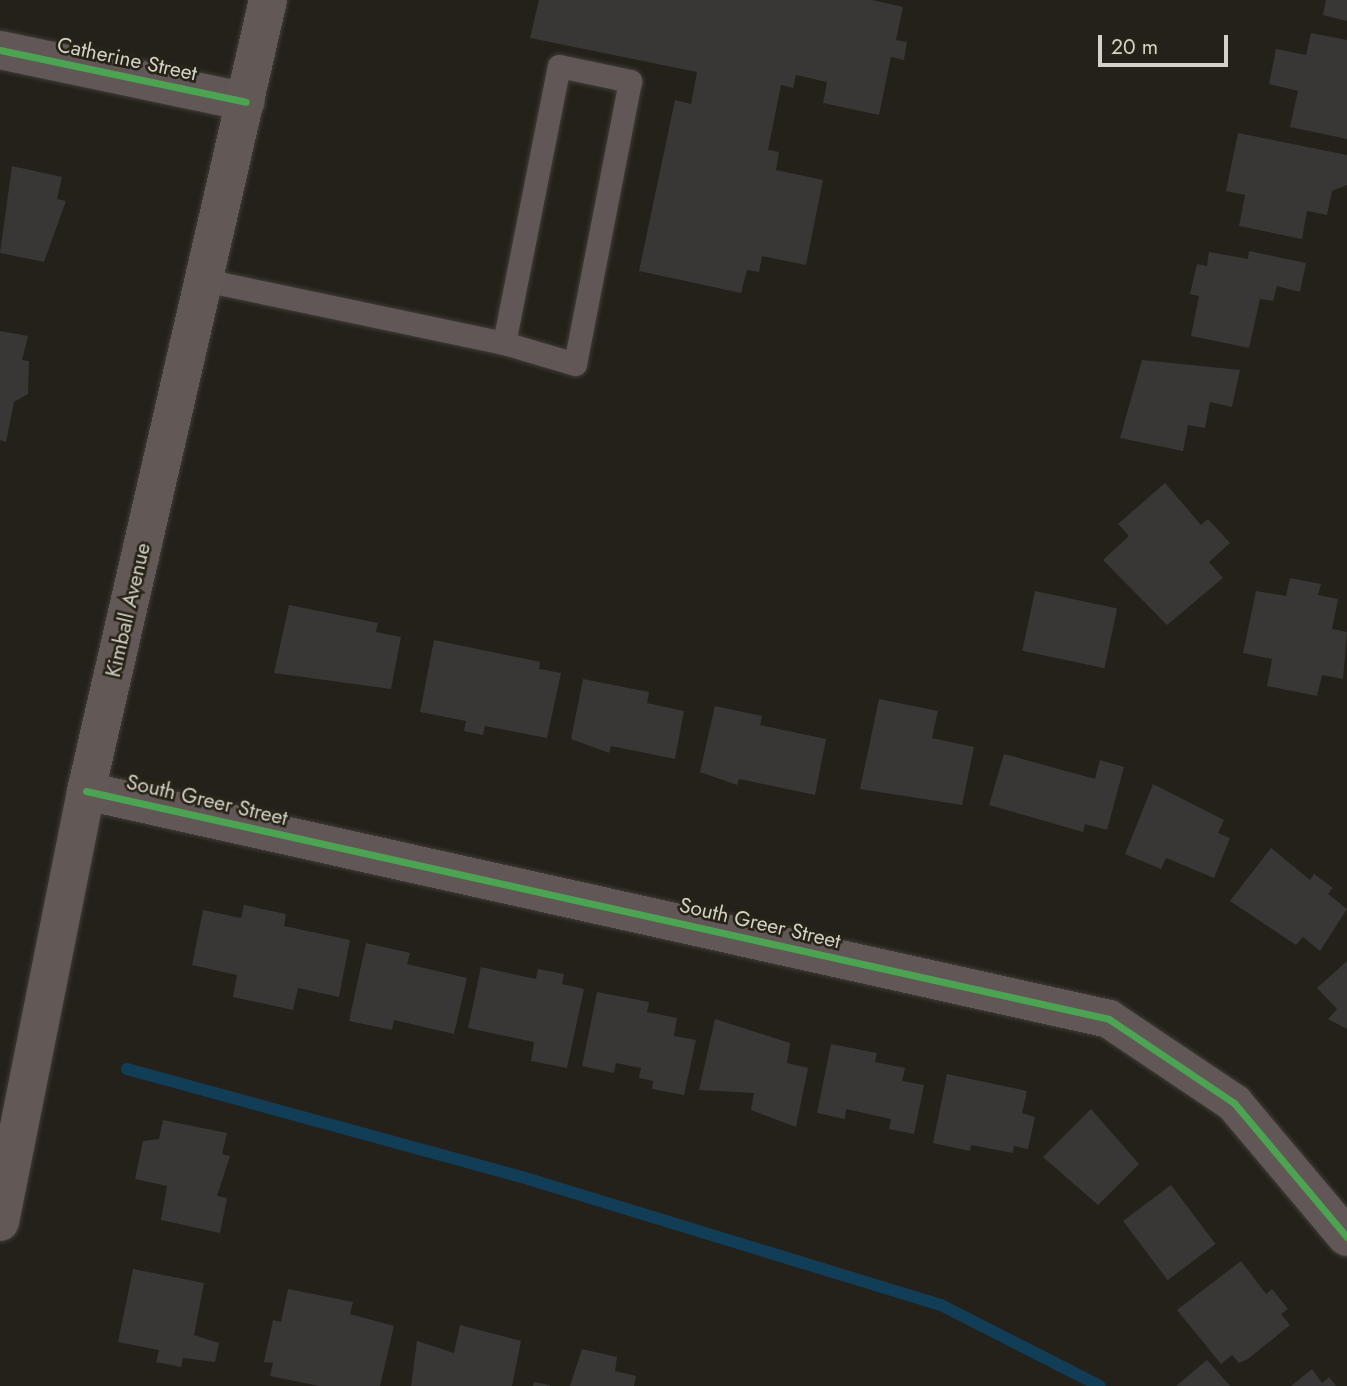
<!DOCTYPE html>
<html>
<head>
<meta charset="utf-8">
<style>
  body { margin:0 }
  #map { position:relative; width:1347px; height:1386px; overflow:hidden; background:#24211a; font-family:Jost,sans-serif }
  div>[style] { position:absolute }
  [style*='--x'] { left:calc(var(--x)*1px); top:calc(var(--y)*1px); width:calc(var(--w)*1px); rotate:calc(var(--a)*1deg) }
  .stream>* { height:12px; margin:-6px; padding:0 6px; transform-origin:6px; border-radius:6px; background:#123d57 }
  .building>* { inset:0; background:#393736; transform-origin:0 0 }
  .roads { filter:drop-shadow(0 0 2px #3f3c37) drop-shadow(0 0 2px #3f3c37) }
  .lane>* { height:23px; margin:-11.5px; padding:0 11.5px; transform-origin:11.5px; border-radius:11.5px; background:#605756 }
  .street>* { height:38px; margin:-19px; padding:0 19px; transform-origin:19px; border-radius:19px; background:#605756 }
  .secondary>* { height:38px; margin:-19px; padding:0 19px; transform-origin:19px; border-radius:19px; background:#625856 }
  .cycleway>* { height:7px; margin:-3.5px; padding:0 3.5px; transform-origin:3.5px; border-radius:3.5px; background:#4ca352 }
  span { translate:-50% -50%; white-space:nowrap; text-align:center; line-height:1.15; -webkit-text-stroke:5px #272317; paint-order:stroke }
  .street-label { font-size:21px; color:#d4d1c9 }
  .scale { position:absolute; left:1098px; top:35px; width:130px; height:32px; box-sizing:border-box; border:4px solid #d4d1c9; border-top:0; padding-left:9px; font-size:21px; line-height:24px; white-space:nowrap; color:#d4d1c9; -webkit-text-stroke:5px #272317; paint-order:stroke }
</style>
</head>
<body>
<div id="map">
  <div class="stream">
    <i style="--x:127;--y:1069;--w:409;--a:15.3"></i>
    <i style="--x:522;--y:1177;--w:438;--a:17"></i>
    <i style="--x:941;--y:1305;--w:178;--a:27"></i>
  </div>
  <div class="building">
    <i style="clip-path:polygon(539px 0,872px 0,903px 7px,896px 40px,907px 42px,904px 60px,891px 57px,879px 115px,823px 103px,827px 82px,796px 75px,793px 88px,781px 85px,768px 150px,779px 152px,776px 170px,823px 180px,806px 265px,762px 256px,759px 272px,747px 270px,741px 293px,639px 271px,675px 100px,691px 104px,697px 72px,530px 38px)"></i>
    <i style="clip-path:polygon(1326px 0,1347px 0,1347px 21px,1323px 15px)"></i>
    <i style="clip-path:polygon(1311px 33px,1347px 40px,1347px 139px,1290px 127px,1298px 91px,1269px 84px,1276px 49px,1306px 55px)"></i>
    <i style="clip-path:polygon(1238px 133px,1347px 155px,1347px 185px,1332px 191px,1327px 215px,1307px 211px,1302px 239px,1239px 226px,1245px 195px,1226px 191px)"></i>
    <i style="clip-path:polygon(12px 166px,62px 177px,57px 199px,66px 201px,44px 262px,0 253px)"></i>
    <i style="clip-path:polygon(1249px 251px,1306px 263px,1300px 292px,1277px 286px,1273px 301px,1260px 299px,1249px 348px,1191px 336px,1199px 296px,1190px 294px,1197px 264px,1207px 266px,1209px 252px,1248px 259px)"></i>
    <i style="clip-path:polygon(0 331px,28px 336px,22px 360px,29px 361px,28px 394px,14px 402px,6px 442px,0 440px)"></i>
    <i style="clip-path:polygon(1142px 360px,1240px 370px,1232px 407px,1210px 402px,1205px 428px,1188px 425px,1183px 451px,1120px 438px)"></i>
    <i style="clip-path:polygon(1165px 483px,1201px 525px,1208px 519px,1230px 543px,1209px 562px,1223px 578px,1167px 625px,1103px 560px,1129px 536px,1118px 524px)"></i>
    <i style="clip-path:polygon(1290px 578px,1321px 584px,1318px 595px,1338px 599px,1332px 629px,1347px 632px,1343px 679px,1322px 675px,1317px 696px,1267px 686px,1272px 659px,1243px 653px,1256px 591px,1286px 596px)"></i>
    <i style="left:1035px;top:591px;width:84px;height:61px;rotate:12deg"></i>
    <i style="clip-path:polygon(289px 605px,378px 623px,376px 632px,401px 637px,391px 689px,274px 673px)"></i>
    <i style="clip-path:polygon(434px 640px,540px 662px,539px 669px,561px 673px,547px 738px,485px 726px,483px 735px,464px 731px,466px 721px,420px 712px)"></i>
    <i style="clip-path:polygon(583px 679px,649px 692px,647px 703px,684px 711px,675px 759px,611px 746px,609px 753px,571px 739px)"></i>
    <i style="clip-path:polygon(879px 699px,938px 711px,932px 738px,974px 747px,962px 805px,860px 789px)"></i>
    <i style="clip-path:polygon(715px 706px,762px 716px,760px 725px,826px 739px,815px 795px,739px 779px,737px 785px,700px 772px)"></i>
    <i style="clip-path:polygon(1004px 754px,1095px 779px,1100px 760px,1124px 767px,1107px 830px,1085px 824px,1083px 832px,989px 805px)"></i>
    <i style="clip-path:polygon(1153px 784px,1224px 820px,1218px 833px,1230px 838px,1214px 878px,1166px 858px,1161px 869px,1125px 854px)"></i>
    <i style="clip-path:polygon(1271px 848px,1310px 880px,1314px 874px,1333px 888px,1328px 894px,1347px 909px,1320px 951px,1303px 937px,1296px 945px,1230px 901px)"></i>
    <i style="clip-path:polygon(244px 905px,286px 914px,284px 926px,350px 940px,339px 997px,298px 988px,293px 1010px,233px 997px,237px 975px,192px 965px,203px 910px,241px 918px)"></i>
    <i style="clip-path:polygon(366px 943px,410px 953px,407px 964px,467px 978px,454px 1034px,394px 1020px,392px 1030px,349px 1021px)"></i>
    <i style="clip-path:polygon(1347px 961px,1347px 1029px,1328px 1019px,1337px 1009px,1317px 988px)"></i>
    <i style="clip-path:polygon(481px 967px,536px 979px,538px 969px,564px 974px,562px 984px,584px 989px,567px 1068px,531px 1061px,534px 1042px,468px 1028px)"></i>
    <i style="clip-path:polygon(597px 992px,649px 1002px,647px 1012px,677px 1018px,674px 1036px,696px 1040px,684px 1095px,652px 1089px,653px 1081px,639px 1078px,641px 1068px,616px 1063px,614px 1073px,582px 1066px)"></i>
    <i style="clip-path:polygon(715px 1019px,790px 1043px,787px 1063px,808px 1068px,796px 1127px,751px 1110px,754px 1093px,699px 1090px)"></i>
    <i style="clip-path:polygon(831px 1044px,877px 1053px,875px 1062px,905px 1068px,902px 1081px,924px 1085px,914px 1134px,889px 1129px,891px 1119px,846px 1109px,845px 1119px,817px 1113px)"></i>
    <i style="clip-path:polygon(947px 1074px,1027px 1091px,1022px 1113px,1035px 1117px,1028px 1149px,1014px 1146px,1013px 1153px,971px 1145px,970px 1151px,933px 1143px)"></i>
    <i style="clip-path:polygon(1091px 1109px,1139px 1164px,1098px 1205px,1043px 1157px)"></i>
    <i style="clip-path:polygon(163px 1120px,227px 1133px,222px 1154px,230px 1156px,217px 1196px,227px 1198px,220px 1233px,161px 1220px,167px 1186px,135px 1179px,143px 1141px,159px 1139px)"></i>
    <i style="left:1171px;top:1185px;width:74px;height:60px;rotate:53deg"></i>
    <i style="clip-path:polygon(1241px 1261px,1266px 1294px,1272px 1289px,1288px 1309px,1281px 1314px,1290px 1325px,1248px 1359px,1239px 1363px,1232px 1355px,1221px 1364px,1177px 1310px)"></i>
    <i style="clip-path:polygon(133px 1269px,204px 1283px,194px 1335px,219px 1343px,215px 1362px,183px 1358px,181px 1367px,156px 1362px,159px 1350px,118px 1342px)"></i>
    <i style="clip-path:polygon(288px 1289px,353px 1302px,350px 1314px,394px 1326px,380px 1386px,319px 1386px,270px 1376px,273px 1363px,264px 1362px,273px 1320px,281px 1322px)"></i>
    <i style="clip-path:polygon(460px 1325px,521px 1341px,512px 1386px,411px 1386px,417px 1341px,454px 1353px)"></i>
    <i style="clip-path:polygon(582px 1349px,617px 1357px,615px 1371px,636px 1376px,634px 1386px,570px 1386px)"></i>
    <i style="clip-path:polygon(1207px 1360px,1230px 1386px,1176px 1386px)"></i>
    <i style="clip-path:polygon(1312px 1369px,1322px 1383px,1329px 1377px,1336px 1386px,1291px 1386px)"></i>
    <i style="clip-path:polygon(534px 1382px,550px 1385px,550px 1386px,533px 1386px)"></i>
  </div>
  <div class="roads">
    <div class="lane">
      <i style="--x:205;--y:280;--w:306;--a:11.9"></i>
      <i style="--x:504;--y:343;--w:282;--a:-78.8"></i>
      <i style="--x:559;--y:66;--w:73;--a:11.9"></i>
      <i style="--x:630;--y:81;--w:288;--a:101"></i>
      <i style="--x:575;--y:364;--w:74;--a:-163.5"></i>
    </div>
    <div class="street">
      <i style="--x:0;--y:50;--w:251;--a:11.9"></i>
      <i style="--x:86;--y:791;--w:1048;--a:12.56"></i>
      <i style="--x:1109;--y:1019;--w:151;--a:33.9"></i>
      <i style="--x:1234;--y:1103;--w:175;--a:49.9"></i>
    </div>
    <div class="secondary">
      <i style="--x:0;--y:1222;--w:439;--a:-78.7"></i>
      <i style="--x:86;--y:791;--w:812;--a:-77.04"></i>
    </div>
  </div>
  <div class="cycleway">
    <i style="--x:0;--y:50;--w:251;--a:11.9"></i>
    <i style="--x:86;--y:791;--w:1048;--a:12.56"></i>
    <i style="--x:1109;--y:1019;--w:151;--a:33.9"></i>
    <i style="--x:1234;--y:1103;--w:175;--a:49.9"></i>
  </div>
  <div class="street-label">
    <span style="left:127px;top:59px;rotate:12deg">Catherine Street</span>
    <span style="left:128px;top:610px;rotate:-77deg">Kimball Avenue</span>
    <span style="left:207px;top:800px;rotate:13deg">South Greer Street</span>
    <span style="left:760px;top:923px;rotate:13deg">South Greer Street</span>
  </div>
  <div class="scale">20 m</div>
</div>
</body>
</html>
